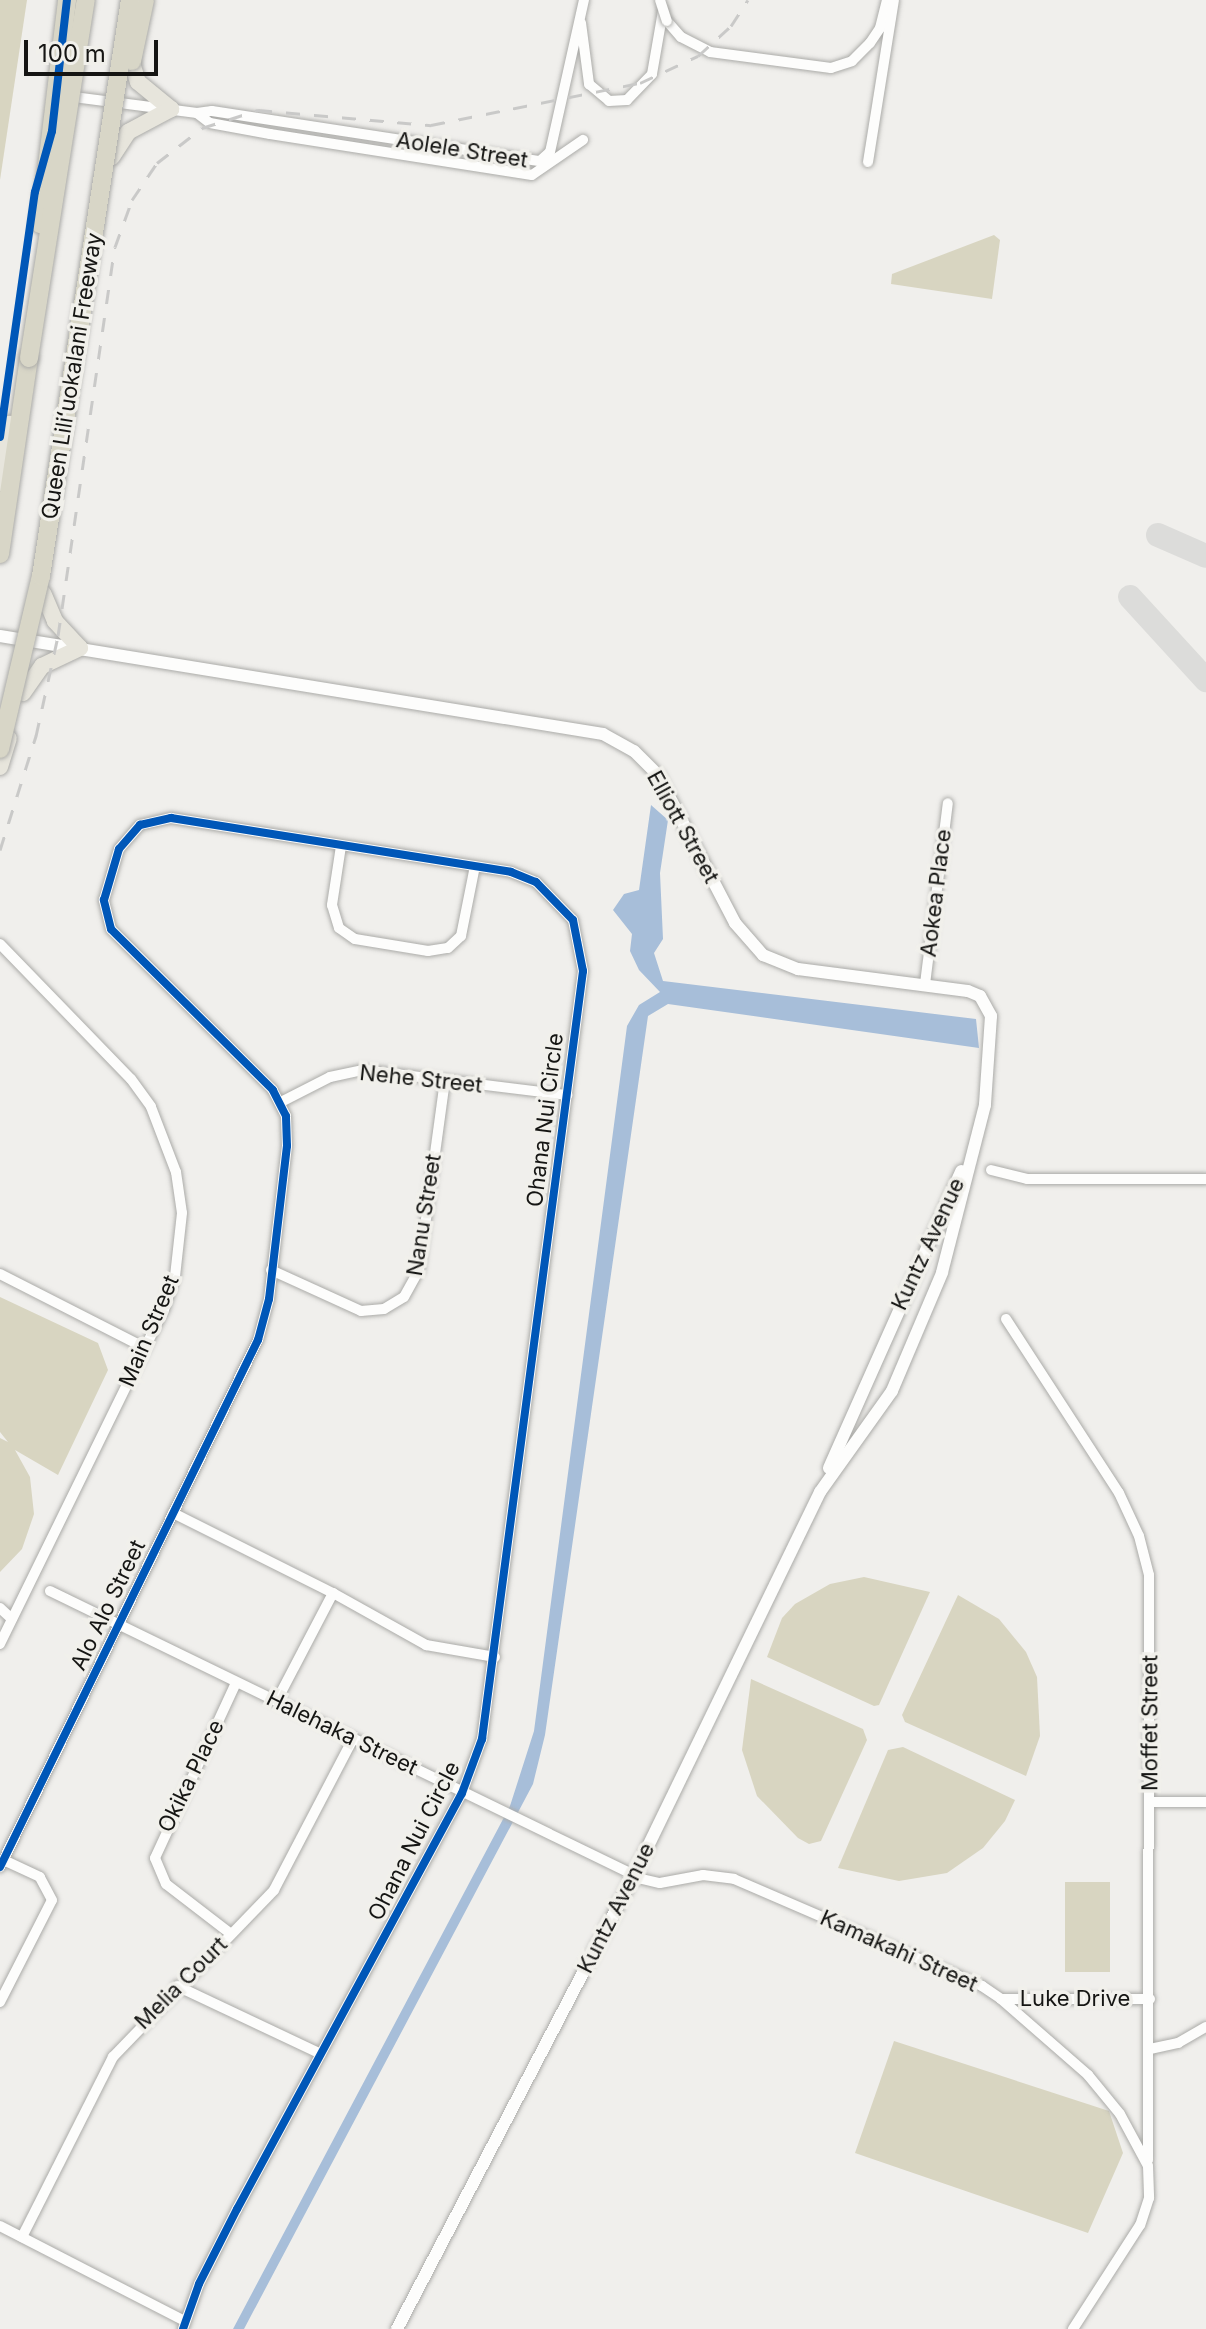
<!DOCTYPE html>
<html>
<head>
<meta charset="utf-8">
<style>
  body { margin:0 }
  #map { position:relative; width:1206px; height:2329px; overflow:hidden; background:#f0efec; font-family:Inter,sans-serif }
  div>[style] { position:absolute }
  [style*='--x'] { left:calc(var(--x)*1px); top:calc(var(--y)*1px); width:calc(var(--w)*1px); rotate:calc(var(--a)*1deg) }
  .green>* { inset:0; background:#d8d5c1; transform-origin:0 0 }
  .water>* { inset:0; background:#a7bed9 }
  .taxiway>* { height:24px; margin:-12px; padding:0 12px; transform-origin:12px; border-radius:12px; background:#dcdcda }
  .roads { filter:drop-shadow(0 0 2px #ababa8) drop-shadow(0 0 2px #ababa8) }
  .minor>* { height:10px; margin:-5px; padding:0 5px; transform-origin:5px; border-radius:5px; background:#fdfdfc }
  .tertiary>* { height:12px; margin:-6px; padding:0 6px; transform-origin:6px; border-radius:6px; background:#fdfdfc }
  .primary>* { height:16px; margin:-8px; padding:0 8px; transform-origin:8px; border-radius:8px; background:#e7e5dc }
  .motorway>* { height:18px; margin:-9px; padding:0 9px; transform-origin:9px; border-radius:9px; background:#d8d6c7 }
  .rail>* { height:3px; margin-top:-1.5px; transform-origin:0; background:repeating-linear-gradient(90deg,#c9c9c8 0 14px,transparent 0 28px) }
  .bridges { filter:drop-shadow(0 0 2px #ababa8) drop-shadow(0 0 2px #ababa8) }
  .minor-bridge>* { height:10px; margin:-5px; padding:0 5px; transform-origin:5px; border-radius:5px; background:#fdfdfc }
  .motorway-bridge>* { height:18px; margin:-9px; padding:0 9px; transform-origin:9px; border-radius:9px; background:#d8d6c7 }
  .cycleway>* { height:8px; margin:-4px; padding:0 4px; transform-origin:4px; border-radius:4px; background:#0057b8 }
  span { translate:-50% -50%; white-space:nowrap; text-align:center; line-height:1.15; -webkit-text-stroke:7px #f1f0eb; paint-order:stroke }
  .street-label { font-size:22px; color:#151513 }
  .scale { position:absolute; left:24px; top:40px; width:134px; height:36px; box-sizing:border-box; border:4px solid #151513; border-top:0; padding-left:10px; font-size:24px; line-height:28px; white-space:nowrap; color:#151513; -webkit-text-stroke:6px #f1f0eb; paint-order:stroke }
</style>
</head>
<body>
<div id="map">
  <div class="green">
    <i style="clip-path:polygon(0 0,27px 0,0 180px)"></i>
    <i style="clip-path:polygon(994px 235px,1000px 240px,992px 299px,891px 284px,892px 274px)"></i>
    <i style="clip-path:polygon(0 1297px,98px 1343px,108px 1370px,58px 1475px,15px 1450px,30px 1477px,34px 1514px,22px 1549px,0 1572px,0 1438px,8px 1442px,0 1432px)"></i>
    <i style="clip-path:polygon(864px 1577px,930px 1592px,879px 1705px,874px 1706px,767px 1657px,782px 1618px,795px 1604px,830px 1584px)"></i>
    <i style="clip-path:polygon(958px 1595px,999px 1619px,1026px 1652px,1037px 1677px,1040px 1736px,1026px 1776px,905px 1722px,902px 1715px)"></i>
    <i style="clip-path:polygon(751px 1679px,863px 1729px,867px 1740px,821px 1841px,809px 1844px,798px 1838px,757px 1796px,742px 1750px)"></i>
    <i style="clip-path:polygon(903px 1747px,1015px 1800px,1005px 1821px,983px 1848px,947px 1873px,899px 1881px,838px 1868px,888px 1750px)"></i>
    <i style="left:1065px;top:1882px;width:45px;height:90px"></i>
    <i style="clip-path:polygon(894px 2041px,1109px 2111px,1123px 2153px,1088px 2233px,855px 2153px)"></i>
  </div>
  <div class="water">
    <i style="clip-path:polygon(651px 805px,668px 820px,660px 873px,663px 939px,654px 953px,663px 981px,976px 1019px,979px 1048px,668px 1004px,648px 1016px,545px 1735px,533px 1784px,244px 2329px,233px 2329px,510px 1806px,534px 1731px,627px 1026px,639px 1005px,660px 992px,639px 970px,630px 951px,632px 934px,613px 910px,624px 894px,639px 890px)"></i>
  </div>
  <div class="taxiway">
    <i style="--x:1158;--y:535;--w:52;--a:23.6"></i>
    <i style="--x:1130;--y:597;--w:113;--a:47.5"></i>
  </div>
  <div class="roads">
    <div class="minor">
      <i style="--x:667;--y:21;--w:21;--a:49"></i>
      <i style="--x:681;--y:37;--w:33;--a:27"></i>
      <i style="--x:710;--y:52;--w:122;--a:7.5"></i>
      <i style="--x:831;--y:68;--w:22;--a:-18"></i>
      <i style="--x:852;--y:61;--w:25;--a:-45"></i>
      <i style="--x:870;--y:43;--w:18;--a:-56"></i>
      <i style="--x:880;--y:28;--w:29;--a:-76"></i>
      <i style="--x:581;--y:23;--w:62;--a:82.5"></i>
      <i style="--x:589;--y:84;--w:26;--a:40"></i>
      <i style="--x:609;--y:101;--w:18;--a:-3"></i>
      <i style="--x:627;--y:100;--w:36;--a:-46"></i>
      <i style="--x:652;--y:74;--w:64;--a:-80.1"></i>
      <i style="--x:66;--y:96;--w:132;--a:7.4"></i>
      <i style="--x:197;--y:113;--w:15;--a:-8"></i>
      <i style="--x:212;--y:111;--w:332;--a:8.7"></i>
      <i style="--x:540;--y:161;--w:13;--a:-42"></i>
      <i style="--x:550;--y:152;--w:156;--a:-77.4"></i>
      <i style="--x:197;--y:113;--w:16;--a:38"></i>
      <i style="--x:210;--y:123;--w:61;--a:10.4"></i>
      <i style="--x:270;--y:134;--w:265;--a:8.9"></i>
      <i style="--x:532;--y:175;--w:62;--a:-34.5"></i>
      <i style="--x:868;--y:162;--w:164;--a:-80.9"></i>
      <i style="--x:341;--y:846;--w:60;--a:98.7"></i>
      <i style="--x:332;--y:905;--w:24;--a:73"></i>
      <i style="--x:339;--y:928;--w:19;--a:35"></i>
      <i style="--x:355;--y:939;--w:74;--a:9.3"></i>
      <i style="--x:428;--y:951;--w:20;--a:-9"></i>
      <i style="--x:448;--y:948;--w:18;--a:-43"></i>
      <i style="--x:461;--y:936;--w:71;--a:-78.7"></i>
      <i style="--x:0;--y:944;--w:188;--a:45.9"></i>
      <i style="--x:131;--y:1079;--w:34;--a:54"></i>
      <i style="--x:151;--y:1107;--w:70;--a:69"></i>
      <i style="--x:176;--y:1172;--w:41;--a:81.7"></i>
      <i style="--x:182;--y:1213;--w:63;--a:96.3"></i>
      <i style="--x:175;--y:1276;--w:35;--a:108"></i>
      <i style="--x:164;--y:1309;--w:373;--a:116.1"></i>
      <i style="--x:925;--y:984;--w:182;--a:-82.8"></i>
      <i style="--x:281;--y:1102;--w:55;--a:-27"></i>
      <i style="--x:330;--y:1077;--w:34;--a:-12"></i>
      <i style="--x:363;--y:1070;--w:206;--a:7"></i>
      <i style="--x:991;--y:1170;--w:37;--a:14"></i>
      <i style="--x:1027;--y:1179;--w:179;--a:0"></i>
      <i style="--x:271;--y:1270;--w:99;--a:24.5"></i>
      <i style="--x:361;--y:1311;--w:23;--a:-5"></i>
      <i style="--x:384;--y:1309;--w:23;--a:-31"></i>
      <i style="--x:404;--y:1297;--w:31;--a:-61"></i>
      <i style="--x:419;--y:1270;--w:191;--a:-82.2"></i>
      <i style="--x:0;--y:1274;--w:163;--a:27"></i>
      <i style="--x:1006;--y:1319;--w:207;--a:57"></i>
      <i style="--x:1119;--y:1493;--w:47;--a:65.1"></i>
      <i style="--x:1139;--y:1536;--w:40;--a:75.6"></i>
      <i style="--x:1149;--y:1575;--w:585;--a:90.1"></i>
      <i style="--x:173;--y:1513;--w:179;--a:26.6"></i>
      <i style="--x:333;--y:1593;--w:121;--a:117.6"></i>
      <i style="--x:50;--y:1591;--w:658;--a:25.94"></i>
      <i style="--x:642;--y:1879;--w:18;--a:13"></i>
      <i style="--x:660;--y:1883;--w:44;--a:-10.5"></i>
      <i style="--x:703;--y:1875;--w:31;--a:7"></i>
      <i style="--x:734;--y:1879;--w:270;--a:23.3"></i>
      <i style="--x:982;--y:1986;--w:23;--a:34"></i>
      <i style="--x:1001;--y:1999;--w:116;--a:41.1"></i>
      <i style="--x:1088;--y:2075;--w:50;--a:50.6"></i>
      <i style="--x:1120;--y:2114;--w:59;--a:61.7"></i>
      <i style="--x:1148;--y:2166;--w:32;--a:88"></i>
      <i style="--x:1149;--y:2198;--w:28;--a:108"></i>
      <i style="--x:1140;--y:2225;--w:124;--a:122.8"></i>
      <i style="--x:333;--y:1593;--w:107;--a:29.2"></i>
      <i style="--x:426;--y:1645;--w:70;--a:9.9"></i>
      <i style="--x:0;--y:1608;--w:16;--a:43"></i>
      <i style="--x:1151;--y:1802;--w:55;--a:0"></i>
      <i style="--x:0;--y:1867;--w:587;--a:-63.92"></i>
      <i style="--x:258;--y:1340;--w:42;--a:-75"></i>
      <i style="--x:269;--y:1299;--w:154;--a:-83.3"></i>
      <i style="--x:287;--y:1146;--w:30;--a:-92"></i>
      <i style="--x:286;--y:1116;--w:29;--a:-117"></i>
      <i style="--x:273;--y:1090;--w:228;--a:-135.2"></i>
      <i style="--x:111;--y:929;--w:30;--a:-104"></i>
      <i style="--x:104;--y:900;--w:53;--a:-73.6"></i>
      <i style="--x:119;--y:849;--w:32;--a:-49"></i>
      <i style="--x:140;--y:825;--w:32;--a:-13"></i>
      <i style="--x:171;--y:818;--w:344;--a:9"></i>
      <i style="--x:511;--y:872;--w:27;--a:22"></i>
      <i style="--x:536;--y:882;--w:53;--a:45.8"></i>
      <i style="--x:573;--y:920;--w:52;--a:78.9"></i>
      <i style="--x:583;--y:971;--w:775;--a:97.49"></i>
      <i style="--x:482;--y:1739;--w:58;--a:110.3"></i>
      <i style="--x:462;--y:1793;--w:473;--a:118.4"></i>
      <i style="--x:237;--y:2209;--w:84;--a:116.9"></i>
      <i style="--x:199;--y:2284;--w:48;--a:109.6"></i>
      <i style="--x:231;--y:1934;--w:82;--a:-142.4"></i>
      <i style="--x:166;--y:1884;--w:28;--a:-113"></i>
      <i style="--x:155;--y:1858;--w:193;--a:-65.2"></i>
      <i style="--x:177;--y:1986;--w:159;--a:25.3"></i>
      <i style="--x:1001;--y:1999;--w:149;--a:0"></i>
      <i style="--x:0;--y:2002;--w:114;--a:-63"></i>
      <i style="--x:52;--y:1900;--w:26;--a:-118"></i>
      <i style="--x:40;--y:1877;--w:40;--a:-155"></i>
      <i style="--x:1150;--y:2049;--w:29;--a:-12"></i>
      <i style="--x:1178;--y:2043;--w:32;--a:-30"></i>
      <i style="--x:0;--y:2226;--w:208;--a:27.2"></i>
      <i style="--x:22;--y:2237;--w:202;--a:-63.2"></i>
      <i style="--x:113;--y:2057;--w:232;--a:-46"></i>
      <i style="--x:274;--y:1890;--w:170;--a:-62.4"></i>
    </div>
    <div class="tertiary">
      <i style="--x:0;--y:636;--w:611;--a:9.23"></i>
      <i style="--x:603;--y:734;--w:35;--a:29"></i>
      <i style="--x:634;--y:751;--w:34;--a:45"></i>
      <i style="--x:658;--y:775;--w:167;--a:62.5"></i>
      <i style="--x:735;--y:923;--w:43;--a:48.8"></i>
      <i style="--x:763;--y:955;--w:38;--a:22"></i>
      <i style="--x:798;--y:969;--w:171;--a:7.4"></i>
      <i style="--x:968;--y:991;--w:13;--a:23"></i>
      <i style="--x:980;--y:996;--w:23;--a:61"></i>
      <i style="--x:991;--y:1016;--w:89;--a:93.9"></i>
      <i style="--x:985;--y:1105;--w:173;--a:104.4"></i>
      <i style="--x:942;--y:1273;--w:128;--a:113"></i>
      <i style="--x:892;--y:1391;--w:124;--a:125.5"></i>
      <i style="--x:820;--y:1492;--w:426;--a:115.9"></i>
      <i style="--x:634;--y:1875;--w:512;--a:117.57"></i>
      <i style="--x:829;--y:1468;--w:325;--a:-66"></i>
    </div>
    <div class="primary">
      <i style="--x:129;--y:53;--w:30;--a:73"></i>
      <i style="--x:138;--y:82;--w:43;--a:39.3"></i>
      <i style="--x:112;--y:157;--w:30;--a:-57"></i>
      <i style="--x:128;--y:132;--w:49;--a:-28.1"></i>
      <i style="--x:0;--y:483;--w:60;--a:-80.4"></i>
      <i style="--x:23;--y:693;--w:33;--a:-55"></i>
      <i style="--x:42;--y:666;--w:42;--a:-25.3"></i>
      <i style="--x:80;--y:648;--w:37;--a:-133"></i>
      <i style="--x:55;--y:621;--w:30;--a:-113"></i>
      <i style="--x:0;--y:767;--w:30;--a:-73"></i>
    </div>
    <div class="motorway">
      <i style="--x:0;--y:554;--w:198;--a:-81.6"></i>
    </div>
  </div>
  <div class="rail">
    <i style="--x:0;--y:850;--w:120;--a:-72.5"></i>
    <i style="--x:36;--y:736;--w:102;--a:-77.6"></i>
    <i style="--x:58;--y:636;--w:393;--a:-81.7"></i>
    <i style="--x:115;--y:247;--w:50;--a:-70.1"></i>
    <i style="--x:132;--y:200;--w:45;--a:-56"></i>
    <i style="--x:157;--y:163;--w:57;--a:-37.9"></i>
    <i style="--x:202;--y:128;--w:59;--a:-17.8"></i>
    <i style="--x:258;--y:110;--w:174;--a:5"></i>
    <i style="--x:431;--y:125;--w:213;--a:-11.4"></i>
    <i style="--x:640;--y:83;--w:64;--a:-25"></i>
    <i style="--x:698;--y:56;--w:45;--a:-42.3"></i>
    <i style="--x:731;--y:26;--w:31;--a:-57"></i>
  </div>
  <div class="bridges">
    <div class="minor-bridge">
      <i style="--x:660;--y:0;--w:22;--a:72"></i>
    </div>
    <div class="motorway-bridge">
      <i style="--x:132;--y:61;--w:62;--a:-78"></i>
      <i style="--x:40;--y:224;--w:226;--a:-83.1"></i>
      <i style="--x:29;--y:358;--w:363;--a:-81"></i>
      <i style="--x:0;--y:749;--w:178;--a:-76.7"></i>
      <i style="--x:41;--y:576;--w:583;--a:-81.22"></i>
    </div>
  </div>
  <div class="cycleway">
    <i style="--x:0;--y:437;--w:247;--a:-81.9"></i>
    <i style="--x:35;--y:192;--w:63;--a:-74.4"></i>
    <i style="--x:52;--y:131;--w:132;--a:-83.5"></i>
    <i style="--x:0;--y:1867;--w:587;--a:-63.92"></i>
    <i style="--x:258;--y:1340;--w:42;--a:-75"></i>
    <i style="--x:269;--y:1299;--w:154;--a:-83.3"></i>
    <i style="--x:287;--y:1146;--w:30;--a:-92"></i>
    <i style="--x:286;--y:1116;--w:29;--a:-117"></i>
    <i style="--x:273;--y:1090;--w:228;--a:-135.2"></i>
    <i style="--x:111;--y:929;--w:30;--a:-104"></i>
    <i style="--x:104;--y:900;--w:53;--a:-73.6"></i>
    <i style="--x:119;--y:849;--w:32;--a:-49"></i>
    <i style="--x:140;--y:825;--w:32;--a:-13"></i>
    <i style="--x:171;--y:818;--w:344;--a:9"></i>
    <i style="--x:511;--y:872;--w:27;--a:22"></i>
    <i style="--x:536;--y:882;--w:53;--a:45.8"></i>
    <i style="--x:573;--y:920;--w:52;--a:78.9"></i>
    <i style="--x:583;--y:971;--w:775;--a:97.49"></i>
    <i style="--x:482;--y:1739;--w:58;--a:110.3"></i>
    <i style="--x:462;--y:1793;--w:473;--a:118.4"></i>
    <i style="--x:237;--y:2209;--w:84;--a:116.9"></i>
    <i style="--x:199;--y:2284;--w:48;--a:109.6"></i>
  </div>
  <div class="street-label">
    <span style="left:462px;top:150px;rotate:9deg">Aolele Street</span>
    <span style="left:72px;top:376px;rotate:-81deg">Queen Liliʻuokalani Freeway</span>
    <span style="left:683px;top:827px;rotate:61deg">Elliott Street</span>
    <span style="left:936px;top:893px;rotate:-83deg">Aokea Place</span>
    <span style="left:421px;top:1079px;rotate:6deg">Nehe Street</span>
    <span style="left:545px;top:1120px;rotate:-83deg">Ohana Nui Circle</span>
    <span style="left:424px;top:1215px;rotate:-81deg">Nanu Street</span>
    <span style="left:928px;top:1244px;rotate:-65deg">Kuntz Avenue</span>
    <span style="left:149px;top:1331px;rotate:-67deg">Main Street</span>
    <span style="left:108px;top:1605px;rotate:-64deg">Alo Alo Street</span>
    <span style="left:1150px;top:1723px;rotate:-90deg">Moffet Street</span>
    <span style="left:342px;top:1733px;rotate:26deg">Halehaka Street</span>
    <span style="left:191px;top:1776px;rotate:-64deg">Okika Place</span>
    <span style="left:414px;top:1841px;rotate:-63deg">Ohana Nui Circle</span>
    <span style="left:616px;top:1908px;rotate:-63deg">Kuntz Avenue</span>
    <span style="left:899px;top:1951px;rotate:24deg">Kamakahi Street</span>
    <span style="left:181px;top:1983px;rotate:-45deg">Melia Court</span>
    <span style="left:1075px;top:1999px">Luke Drive</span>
  </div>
  <div class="scale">100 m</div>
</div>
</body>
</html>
